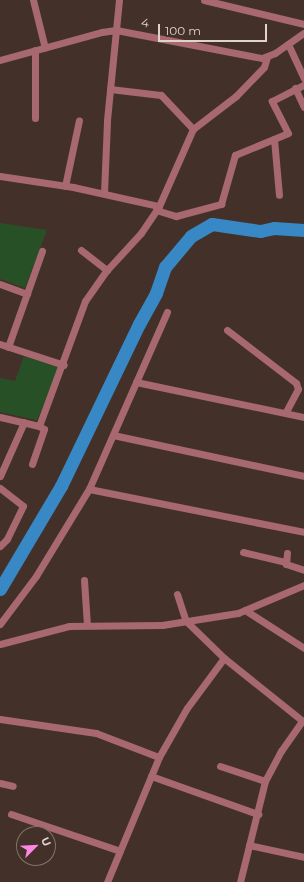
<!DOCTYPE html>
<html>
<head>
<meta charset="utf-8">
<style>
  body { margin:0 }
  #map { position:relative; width:304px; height:882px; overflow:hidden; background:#433129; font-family:Montserrat,sans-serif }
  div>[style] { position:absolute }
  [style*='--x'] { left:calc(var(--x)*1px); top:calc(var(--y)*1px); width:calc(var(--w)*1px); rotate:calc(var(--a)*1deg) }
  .green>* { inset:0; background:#285026 }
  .river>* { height:13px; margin:-6.5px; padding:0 6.5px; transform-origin:6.5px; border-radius:6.5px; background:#3888c5 }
  .street>* { height:7px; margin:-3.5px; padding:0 3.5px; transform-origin:3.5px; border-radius:3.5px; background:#a76870 }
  span { translate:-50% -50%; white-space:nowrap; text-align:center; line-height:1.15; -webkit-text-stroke:4px #433129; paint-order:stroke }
  .street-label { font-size:12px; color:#dfd3ce }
  .north { position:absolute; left:16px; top:826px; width:40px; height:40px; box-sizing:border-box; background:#433129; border:1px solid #81726b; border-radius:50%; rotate:66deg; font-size:11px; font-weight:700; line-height:16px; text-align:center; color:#dfd3ce }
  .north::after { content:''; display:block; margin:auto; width:14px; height:18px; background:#fc86e4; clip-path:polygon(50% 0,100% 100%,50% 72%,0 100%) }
  .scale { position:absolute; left:158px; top:24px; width:109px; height:18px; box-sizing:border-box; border:2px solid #dfd3ce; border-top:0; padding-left:5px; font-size:12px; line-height:14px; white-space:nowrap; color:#dfd3ce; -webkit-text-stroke:3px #433129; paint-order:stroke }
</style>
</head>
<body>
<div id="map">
  <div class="green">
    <i style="clip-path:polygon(0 223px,47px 230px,25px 288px,0 279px)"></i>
    <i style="clip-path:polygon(24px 356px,59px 367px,37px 420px,0 412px,0 378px,15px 381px)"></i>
  </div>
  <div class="river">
    <i style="--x:0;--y:589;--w:120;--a:-59.4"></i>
    <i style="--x:61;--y:486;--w:180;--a:-64.3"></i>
    <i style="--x:139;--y:324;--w:35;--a:-61"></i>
    <i style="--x:156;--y:293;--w:28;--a:-71"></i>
    <i style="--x:165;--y:267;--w:40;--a:-50"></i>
    <i style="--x:191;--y:236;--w:24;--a:-30"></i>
    <i style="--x:212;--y:224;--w:49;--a:8.3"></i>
    <i style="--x:260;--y:231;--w:14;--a:-12"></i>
    <i style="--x:274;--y:228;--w:30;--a:4"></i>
  </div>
  <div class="street">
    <i style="--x:33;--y:0;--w:49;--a:76"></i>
    <i style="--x:204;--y:0;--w:103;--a:13.5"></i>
    <i style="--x:288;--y:44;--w:38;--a:65"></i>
    <i style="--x:35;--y:50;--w:68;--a:90"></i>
    <i style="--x:0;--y:60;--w:106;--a:-15.4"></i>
    <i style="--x:102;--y:32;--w:14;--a:-8"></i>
    <i style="--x:116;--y:30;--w:149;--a:10.9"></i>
    <i style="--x:262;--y:58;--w:14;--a:-21"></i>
    <i style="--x:275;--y:53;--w:35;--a:-35"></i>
    <i style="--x:295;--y:88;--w:21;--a:65"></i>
    <i style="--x:110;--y:89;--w:51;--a:6.7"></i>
    <i style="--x:161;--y:95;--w:47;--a:46.7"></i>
    <i style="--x:274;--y:139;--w:56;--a:84.9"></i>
    <i style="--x:0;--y:176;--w:74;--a:8.6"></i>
    <i style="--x:73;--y:187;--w:88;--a:12.5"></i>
    <i style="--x:65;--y:186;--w:67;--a:-78"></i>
    <i style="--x:104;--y:193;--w:73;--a:-87.6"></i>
    <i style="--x:107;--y:120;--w:121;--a:-84.3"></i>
    <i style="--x:156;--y:210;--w:21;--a:17"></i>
    <i style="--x:176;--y:216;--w:47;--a:-14.9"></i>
    <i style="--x:221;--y:204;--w:51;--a:-74.1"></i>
    <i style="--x:235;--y:155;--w:57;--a:-22.5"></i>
    <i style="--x:288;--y:133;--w:36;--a:-117"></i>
    <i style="--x:272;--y:101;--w:36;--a:-27"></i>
    <i style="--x:81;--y:250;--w:33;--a:38"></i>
    <i style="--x:0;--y:284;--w:29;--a:20"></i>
    <i style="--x:167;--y:312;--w:193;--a:113.8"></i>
    <i style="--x:89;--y:489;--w:219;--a:11.3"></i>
    <i style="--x:227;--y:330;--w:87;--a:37.5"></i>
    <i style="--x:296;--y:383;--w:6;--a:72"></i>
    <i style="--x:298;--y:389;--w:27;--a:118"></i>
    <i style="--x:0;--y:344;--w:67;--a:18.2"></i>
    <i style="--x:8;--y:347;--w:102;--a:-70.5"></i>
    <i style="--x:136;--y:382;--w:172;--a:11.8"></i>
    <i style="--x:0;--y:417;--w:40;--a:13"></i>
    <i style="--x:39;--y:426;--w:133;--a:-69.8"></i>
    <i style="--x:85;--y:301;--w:38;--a:-55"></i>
    <i style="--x:107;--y:270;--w:50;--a:-47.4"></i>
    <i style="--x:141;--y:233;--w:32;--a:-56"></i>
    <i style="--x:159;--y:206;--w:84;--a:-66.2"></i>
    <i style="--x:193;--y:129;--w:54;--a:-37.5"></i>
    <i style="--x:236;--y:96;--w:40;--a:-46"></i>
    <i style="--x:264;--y:67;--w:10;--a:-73"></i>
    <i style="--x:113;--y:435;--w:195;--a:12.1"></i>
    <i style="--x:32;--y:464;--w:37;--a:-71"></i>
    <i style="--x:44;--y:429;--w:6;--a:-149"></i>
    <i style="--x:0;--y:476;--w:59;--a:-66"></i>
    <i style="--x:0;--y:488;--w:29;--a:38"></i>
    <i style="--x:23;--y:506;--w:37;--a:116"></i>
    <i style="--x:7;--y:539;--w:10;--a:135"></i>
    <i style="--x:243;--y:552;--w:43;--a:13.4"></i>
    <i style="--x:287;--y:553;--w:11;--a:95"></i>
    <i style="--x:286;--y:564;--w:19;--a:18"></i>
    <i style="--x:84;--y:580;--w:45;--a:86.2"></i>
    <i style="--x:177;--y:594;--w:28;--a:72"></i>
    <i style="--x:186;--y:621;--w:53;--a:44.2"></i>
    <i style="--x:224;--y:658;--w:102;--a:38.7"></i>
    <i style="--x:245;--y:610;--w:70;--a:32.8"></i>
    <i style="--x:0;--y:624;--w:60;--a:-53.1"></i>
    <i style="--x:36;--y:576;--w:102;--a:-58.7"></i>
    <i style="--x:0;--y:644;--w:71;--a:-14.6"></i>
    <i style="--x:69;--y:626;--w:93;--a:-0.6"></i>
    <i style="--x:162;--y:625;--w:64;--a:-9"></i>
    <i style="--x:225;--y:615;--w:13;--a:-9"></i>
    <i style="--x:238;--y:613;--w:72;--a:-23"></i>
    <i style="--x:0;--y:719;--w:97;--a:8.3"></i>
    <i style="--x:96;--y:733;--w:67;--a:20.9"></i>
    <i style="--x:220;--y:766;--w:47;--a:18.4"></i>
    <i style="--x:151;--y:776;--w:114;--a:19.6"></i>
    <i style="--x:0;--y:783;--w:13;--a:13"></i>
    <i style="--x:11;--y:814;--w:115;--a:18.7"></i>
    <i style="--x:249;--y:845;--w:56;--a:12.3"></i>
    <i style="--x:107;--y:882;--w:135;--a:-67.4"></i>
    <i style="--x:159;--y:757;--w:56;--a:-60.3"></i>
    <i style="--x:187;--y:708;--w:62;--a:-53.5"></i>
    <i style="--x:240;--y:882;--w:104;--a:-76.1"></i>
    <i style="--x:265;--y:781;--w:34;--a:-62"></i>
    <i style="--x:281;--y:751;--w:37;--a:-55"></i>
  </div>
  <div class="street-label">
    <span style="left:145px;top:23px;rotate:10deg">4</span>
  </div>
  <div class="north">U</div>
  <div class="scale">100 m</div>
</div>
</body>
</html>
